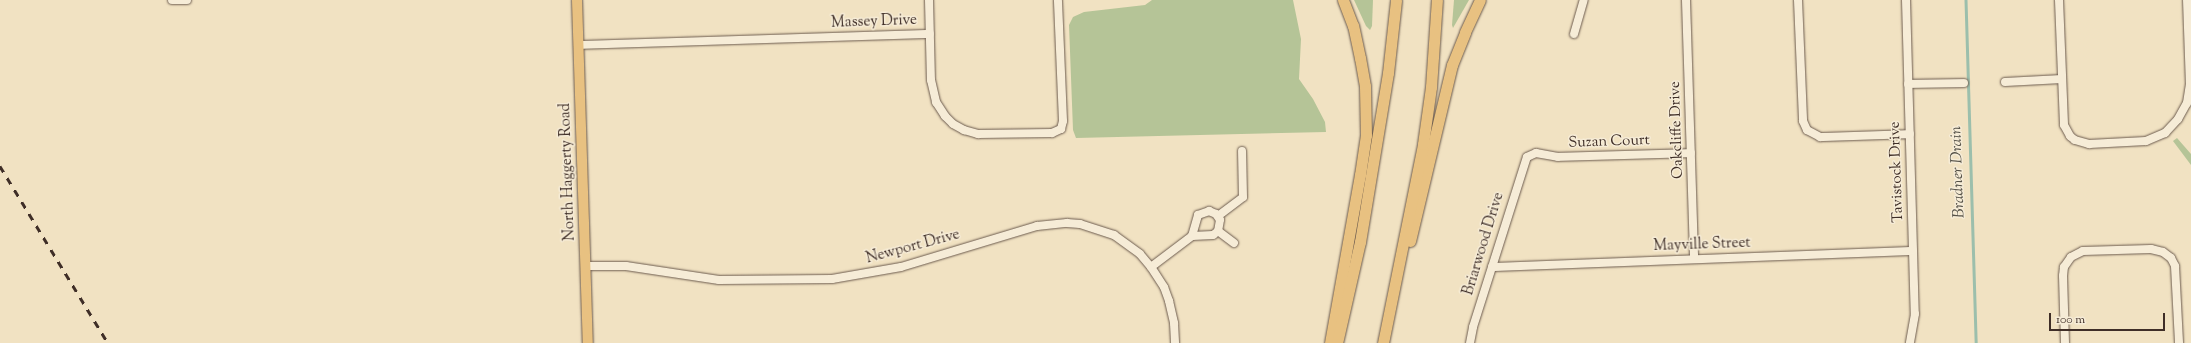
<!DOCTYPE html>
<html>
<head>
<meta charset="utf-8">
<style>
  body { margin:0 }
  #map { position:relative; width:2191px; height:343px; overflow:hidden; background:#f1e2c2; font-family:"Sorts Mill Goudy",serif }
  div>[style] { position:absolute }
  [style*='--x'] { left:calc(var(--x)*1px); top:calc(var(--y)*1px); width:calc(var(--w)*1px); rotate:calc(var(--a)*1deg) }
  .green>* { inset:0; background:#b5c497 }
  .stream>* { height:2.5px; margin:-1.25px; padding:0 1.25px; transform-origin:1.25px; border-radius:1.25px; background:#9cbfac }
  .roads { filter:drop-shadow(0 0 1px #6c5b4e) drop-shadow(0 0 1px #6c5b4e) }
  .minor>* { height:8px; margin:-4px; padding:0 4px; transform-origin:4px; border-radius:4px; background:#f6ecd7 }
  .major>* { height:10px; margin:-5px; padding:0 5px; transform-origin:5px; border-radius:5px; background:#e8c181 }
  .highway>* { height:11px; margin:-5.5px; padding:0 5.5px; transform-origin:5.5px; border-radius:5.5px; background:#e8c181 }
  .rail>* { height:2.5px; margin-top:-1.25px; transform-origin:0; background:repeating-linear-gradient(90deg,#3f2e27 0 7px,transparent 0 14px) }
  span { translate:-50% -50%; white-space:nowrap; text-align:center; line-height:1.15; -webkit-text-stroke:3px #f6ecd7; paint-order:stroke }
  .street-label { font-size:15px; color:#3f2e27 }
  .water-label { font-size:16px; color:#565248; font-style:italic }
  .scale { position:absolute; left:2049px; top:313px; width:116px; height:18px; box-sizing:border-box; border:2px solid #3f2e27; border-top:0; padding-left:5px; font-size:12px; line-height:14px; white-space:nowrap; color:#3f2e27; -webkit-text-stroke:3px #f6ecd7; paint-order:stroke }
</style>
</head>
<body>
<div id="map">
  <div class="green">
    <i style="clip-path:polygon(1152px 0,1293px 0,1301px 39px,1299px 79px,1313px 99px,1325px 122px,1326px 132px,1076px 138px,1073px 130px,1069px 25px,1073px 17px,1084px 12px,1145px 5px)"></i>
    <i style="clip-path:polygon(1354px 0,1373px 0,1372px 26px,1370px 30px,1366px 26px)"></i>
    <i style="clip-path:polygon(1454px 0,1469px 0,1453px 28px,1452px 25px)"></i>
    <i style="clip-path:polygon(2177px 138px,2191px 154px,2191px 165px,2173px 141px)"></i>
  </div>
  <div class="stream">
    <i style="--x:1966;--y:0;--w:343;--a:88.3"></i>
  </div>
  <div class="roads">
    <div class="minor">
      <i style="--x:172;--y:0;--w:15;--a:0"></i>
      <i style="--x:929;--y:0;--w:80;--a:88.6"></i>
      <i style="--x:931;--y:80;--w:23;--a:77"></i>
      <i style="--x:936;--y:102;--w:17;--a:57"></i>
      <i style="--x:945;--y:116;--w:11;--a:45"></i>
      <i style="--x:953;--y:124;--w:13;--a:29"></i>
      <i style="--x:964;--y:130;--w:15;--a:16"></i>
      <i style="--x:978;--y:134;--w:74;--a:-0.8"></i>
      <i style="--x:1052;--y:133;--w:10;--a:-24"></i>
      <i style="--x:1061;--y:129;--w:8;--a:-76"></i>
      <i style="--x:1063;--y:121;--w:121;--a:-92.4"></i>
      <i style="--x:1686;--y:0;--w:259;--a:88.2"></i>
      <i style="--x:1798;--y:0;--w:121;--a:87.6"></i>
      <i style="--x:1803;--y:121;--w:10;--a:66"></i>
      <i style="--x:1807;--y:130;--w:15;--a:28"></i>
      <i style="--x:1820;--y:137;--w:90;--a:-1.9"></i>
      <i style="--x:1906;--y:0;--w:314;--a:88.4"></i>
      <i style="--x:1915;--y:314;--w:29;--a:100"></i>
      <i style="--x:2059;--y:0;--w:125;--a:87.7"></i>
      <i style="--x:2064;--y:125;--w:13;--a:61"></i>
      <i style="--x:2070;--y:136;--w:6;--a:39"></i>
      <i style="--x:2075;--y:140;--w:15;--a:16"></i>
      <i style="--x:2089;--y:144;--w:57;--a:-3"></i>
      <i style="--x:2146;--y:141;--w:21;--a:-23"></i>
      <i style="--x:2165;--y:133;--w:19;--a:-47"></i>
      <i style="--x:2178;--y:119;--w:18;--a:-61"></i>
      <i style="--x:2187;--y:103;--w:18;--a:-81"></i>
      <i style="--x:2190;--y:85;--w:85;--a:-92"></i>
      <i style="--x:1574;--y:34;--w:35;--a:-74"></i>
      <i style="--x:579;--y:45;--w:351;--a:-1.8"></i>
      <i style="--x:2005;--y:82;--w:57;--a:-3"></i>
      <i style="--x:1908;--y:84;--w:56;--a:-1"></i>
      <i style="--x:1209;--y:211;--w:8;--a:23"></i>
      <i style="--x:1216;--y:214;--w:7;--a:56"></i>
      <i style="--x:1220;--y:220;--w:11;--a:100"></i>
      <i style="--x:1218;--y:231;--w:6;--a:141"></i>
      <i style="--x:1213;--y:235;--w:21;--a:177"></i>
      <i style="--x:1192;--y:236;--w:22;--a:-74"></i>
      <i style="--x:1198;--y:215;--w:12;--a:-20"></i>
      <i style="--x:1218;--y:216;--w:31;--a:-37"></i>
      <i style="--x:1243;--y:197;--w:46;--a:-91.2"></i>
      <i style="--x:1218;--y:231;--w:20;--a:37"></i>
      <i style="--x:586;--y:266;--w:40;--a:0"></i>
      <i style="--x:626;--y:266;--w:94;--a:8.6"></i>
      <i style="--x:719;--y:280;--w:113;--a:-0.5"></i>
      <i style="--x:832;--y:279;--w:70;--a:-9.9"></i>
      <i style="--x:901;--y:267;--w:142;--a:-16.8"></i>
      <i style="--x:1037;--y:226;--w:30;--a:-6"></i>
      <i style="--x:1067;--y:223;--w:13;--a:4"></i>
      <i style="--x:1080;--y:224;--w:36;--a:18"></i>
      <i style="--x:1114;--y:235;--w:32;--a:36"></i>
      <i style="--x:1140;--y:254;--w:17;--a:50"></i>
      <i style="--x:1151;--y:267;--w:24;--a:57"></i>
      <i style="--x:1164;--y:287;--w:15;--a:70"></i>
      <i style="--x:1169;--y:301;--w:23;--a:77"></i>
      <i style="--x:1174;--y:323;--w:20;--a:87"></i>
      <i style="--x:1151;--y:267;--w:51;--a:-37.1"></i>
      <i style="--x:1492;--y:267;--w:421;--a:-2.2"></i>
      <i style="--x:1470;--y:343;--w:16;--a:-79"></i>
      <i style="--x:1473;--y:327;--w:178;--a:-72.4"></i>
      <i style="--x:1527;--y:157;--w:10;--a:-24"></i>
      <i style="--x:1536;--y:153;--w:22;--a:10"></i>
      <i style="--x:1558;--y:157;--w:133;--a:-1.7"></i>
      <i style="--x:2065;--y:343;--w:67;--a:-91.7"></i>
      <i style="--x:2063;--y:276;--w:9;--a:-84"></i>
      <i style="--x:2064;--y:267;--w:12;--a:-55"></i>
      <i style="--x:2071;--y:257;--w:13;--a:-27"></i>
      <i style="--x:2083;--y:251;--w:68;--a:-1.7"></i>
      <i style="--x:2151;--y:249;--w:12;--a:14"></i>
      <i style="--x:2163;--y:252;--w:10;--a:37"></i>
      <i style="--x:2171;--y:258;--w:9;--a:63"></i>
      <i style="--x:2175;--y:266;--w:77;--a:87"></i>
    </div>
    <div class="major">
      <i style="--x:577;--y:0;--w:343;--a:88.2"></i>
    </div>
    <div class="highway">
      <i style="--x:1410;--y:241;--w:181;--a:-76.6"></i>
      <i style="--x:1452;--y:65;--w:35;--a:-68"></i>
      <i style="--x:1465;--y:32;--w:35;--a:-65"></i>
      <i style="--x:1330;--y:343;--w:171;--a:-79.9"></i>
      <i style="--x:1360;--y:175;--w:40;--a:-81.5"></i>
      <i style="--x:1366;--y:135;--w:49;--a:-91.2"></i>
      <i style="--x:1365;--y:86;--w:28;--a:-100"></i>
      <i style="--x:1360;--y:58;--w:33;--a:-102"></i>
      <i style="--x:1353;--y:26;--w:28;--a:-111"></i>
      <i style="--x:1337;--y:343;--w:104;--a:-77.2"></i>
      <i style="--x:1360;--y:242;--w:171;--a:-80.6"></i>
      <i style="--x:1388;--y:73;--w:73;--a:-83.7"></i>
      <i style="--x:1383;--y:343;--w:203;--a:-78.6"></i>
      <i style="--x:1423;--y:144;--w:58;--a:-82"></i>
      <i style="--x:1431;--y:87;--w:87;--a:-86.1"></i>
    </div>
  </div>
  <div class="rail">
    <i style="--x:0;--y:166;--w:207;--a:58.6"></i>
  </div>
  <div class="street-label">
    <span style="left:874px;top:22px;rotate:-2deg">Massey Drive</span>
    <span style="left:1677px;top:130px;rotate:-92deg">Oakcliffe Drive</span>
    <span style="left:1609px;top:142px;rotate:-2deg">Suzan Court</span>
    <span style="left:568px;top:172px;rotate:-92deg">North Haggerty Road</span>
    <span style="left:1897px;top:172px;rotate:-92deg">Tavistock Drive</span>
    <span style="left:1484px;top:244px;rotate:-73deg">Briarwood Drive</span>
    <span style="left:1702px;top:245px;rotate:-2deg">Mayville Street</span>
    <span style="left:913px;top:247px;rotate:-15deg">Newport Drive</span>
  </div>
  <div class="water-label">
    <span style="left:1959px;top:172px;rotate:-92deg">Bradner Drain</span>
  </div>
  <div class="scale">100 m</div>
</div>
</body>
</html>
